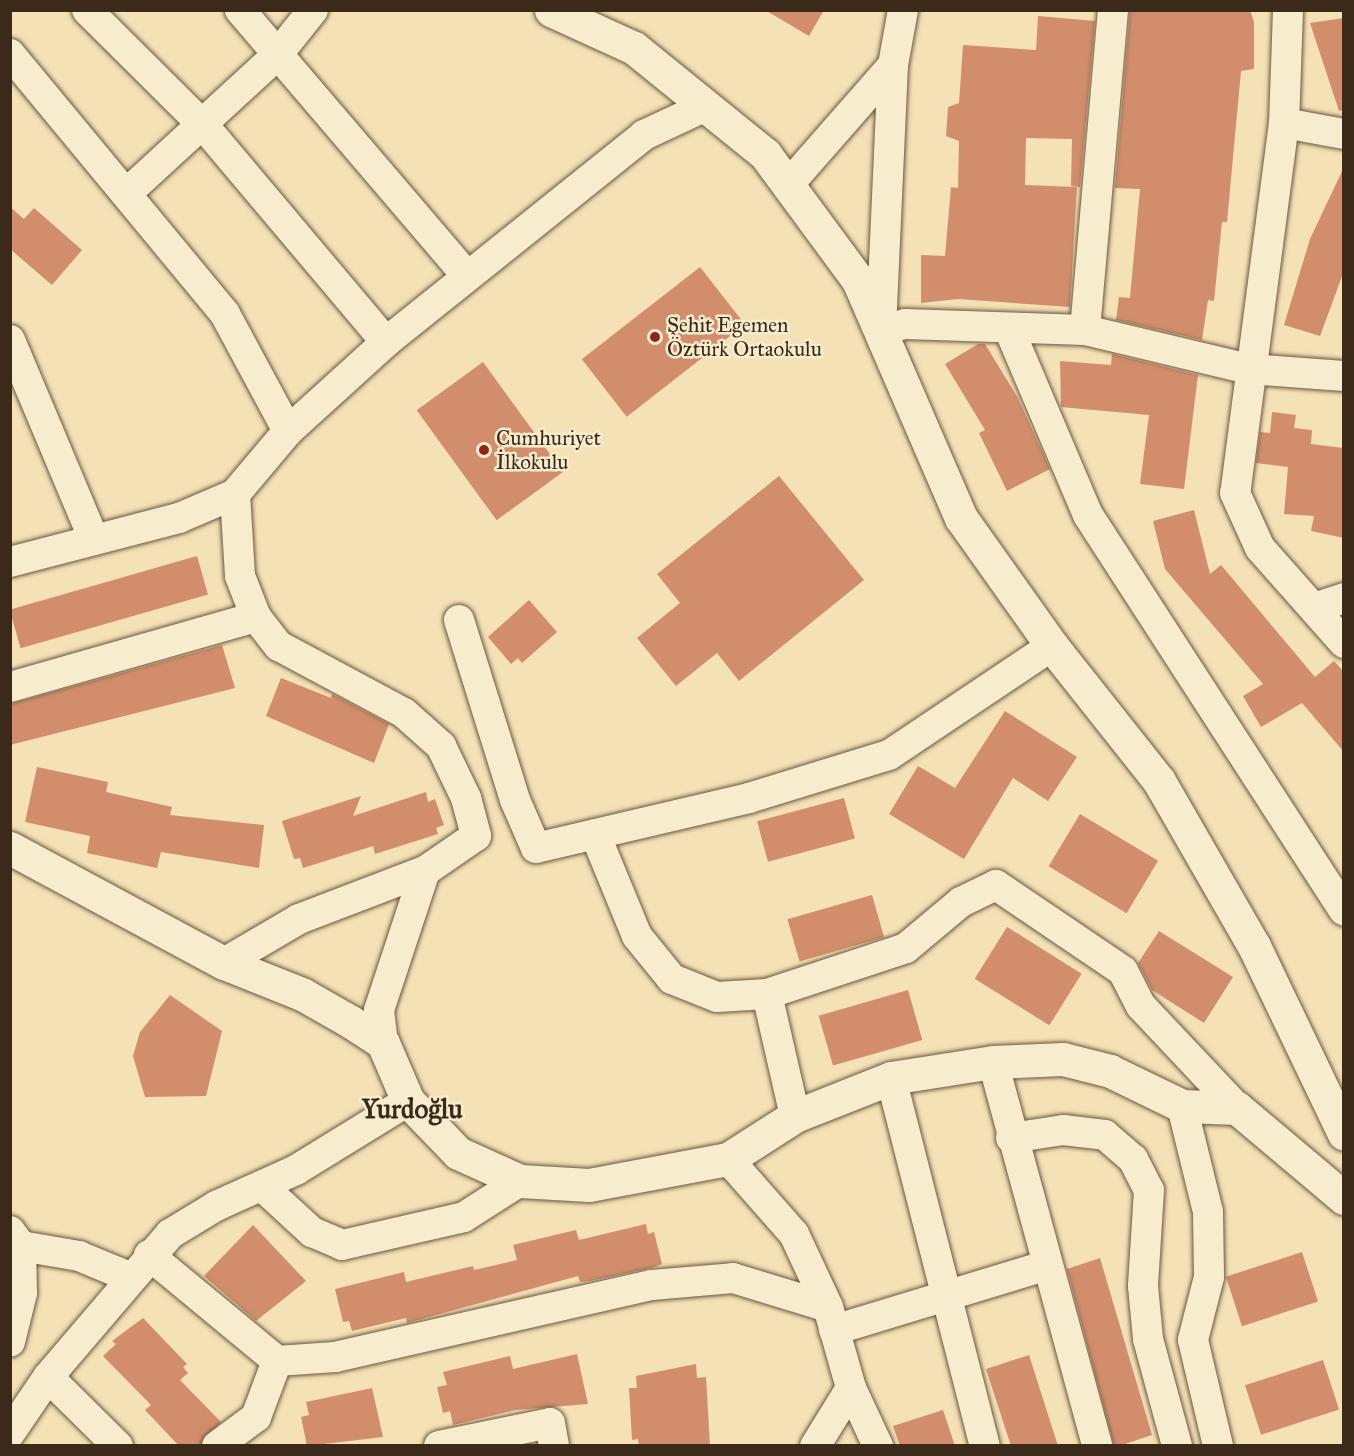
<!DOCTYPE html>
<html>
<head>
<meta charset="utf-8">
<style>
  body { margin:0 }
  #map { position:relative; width:1354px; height:1456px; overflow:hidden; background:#f4e1b5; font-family:"IM FELL Great Primer",serif }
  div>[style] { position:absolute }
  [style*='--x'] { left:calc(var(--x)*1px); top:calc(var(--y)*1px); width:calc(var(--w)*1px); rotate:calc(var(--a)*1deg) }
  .building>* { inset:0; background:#d28e6c; transform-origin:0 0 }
  .roads { filter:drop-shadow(0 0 2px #695741) drop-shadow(0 0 2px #695741) }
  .minor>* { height:30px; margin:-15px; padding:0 15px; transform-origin:15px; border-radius:15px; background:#f8eccf }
  .tertiary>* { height:33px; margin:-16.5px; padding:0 16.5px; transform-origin:16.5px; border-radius:16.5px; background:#f8eccf }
  .dots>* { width:16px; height:16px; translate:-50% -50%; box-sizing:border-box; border:3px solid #f8eccf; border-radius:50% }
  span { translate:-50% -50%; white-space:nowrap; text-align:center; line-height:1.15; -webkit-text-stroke:5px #f8eccf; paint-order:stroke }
  .poi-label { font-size:21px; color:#3b291a }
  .left { translate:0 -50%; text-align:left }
  .district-label { font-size:27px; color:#3b291a; font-weight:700 }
  .frame { position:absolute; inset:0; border:12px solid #3b291a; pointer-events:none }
</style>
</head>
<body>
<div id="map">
  <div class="building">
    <i style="clip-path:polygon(765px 10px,824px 10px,809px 36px)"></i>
    <i style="clip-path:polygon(1130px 10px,1250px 10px,1254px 22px,1254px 69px,1241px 71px,1227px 222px,1222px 222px,1214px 301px,1208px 300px,1202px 340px,1116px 320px,1119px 297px,1130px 298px,1140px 189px,1115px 188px)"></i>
    <i style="clip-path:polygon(1038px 16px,1095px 21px,1080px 187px,1071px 186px,1072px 139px,1026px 138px,1025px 185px,1077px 187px,1070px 307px,958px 299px,921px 303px,921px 255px,945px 256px,951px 187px,958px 188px,959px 141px,946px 136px,948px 107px,959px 103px,963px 45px,1036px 50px)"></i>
    <i style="clip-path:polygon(1344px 18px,1344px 110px,1339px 111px,1310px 23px)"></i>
    <i style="clip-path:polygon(1344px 167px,1344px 271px,1320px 336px,1284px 325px,1310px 239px)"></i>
    <i style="clip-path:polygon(10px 207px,24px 219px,34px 208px,82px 250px,52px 285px,10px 249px)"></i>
    <i style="left:700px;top:267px;width:73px;height:150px;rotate:52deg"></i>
    <i style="clip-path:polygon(978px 344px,985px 344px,1018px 398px,1050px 469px,1007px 491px,979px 433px,985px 430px,945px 364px)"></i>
    <i style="clip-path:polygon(1112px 354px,1198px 375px,1184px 489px,1140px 484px,1149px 415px,1061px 407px,1060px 361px,1111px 365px)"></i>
    <i style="left:483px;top:362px;width:136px;height:82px;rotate:54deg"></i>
    <i style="clip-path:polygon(1272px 412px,1296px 415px,1294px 428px,1312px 430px,1311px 444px,1344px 448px,1344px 538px,1311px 531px,1314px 516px,1284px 514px,1288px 467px,1256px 463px,1260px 432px,1270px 433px)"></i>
    <i style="clip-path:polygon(779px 476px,864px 580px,739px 681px,717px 653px,676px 686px,637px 638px,680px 603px,657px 574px)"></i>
    <i style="clip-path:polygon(1194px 510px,1210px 574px,1221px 565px,1315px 677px,1334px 661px,1344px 672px,1344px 752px,1302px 703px,1261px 727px,1243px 696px,1263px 684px,1165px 569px,1153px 521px)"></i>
    <i style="left:197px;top:556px;width:40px;height:195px;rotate:74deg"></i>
    <i style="clip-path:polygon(529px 600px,557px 632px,522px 663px,518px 658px,511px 664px,488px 637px)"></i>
    <i style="clip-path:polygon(222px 645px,235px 688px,10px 745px,10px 704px)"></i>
    <i style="clip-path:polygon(281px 678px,331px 698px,332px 694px,389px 724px,374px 763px,266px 716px)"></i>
    <i style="clip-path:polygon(1005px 711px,1077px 757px,1048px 801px,1013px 778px,964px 859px,889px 814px,918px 766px,955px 788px)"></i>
    <i style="clip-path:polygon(37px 767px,108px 782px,106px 792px,172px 807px,170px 815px,264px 825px,259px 868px,161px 852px,157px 868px,87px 853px,90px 836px,25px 822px)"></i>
    <i style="clip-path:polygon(426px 792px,428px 802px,435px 799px,444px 825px,436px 828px,438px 834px,375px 854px,373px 846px,303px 868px,300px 858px,294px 859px,282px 821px,361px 796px,353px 816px)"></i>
    <i style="left:844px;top:798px;width:42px;height:90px;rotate:75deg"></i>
    <i style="left:1080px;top:814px;width:91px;height:61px;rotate:31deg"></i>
    <i style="left:872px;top:895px;width:44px;height:88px;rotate:74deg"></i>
    <i style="left:1007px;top:927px;width:88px;height:61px;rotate:32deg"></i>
    <i style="clip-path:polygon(1159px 931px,1233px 977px,1204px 1023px,1152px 990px,1138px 963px)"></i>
    <i style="left:908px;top:990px;width:52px;height:93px;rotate:74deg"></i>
    <i style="clip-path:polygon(170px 995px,222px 1031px,206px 1096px,145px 1097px,133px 1056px,140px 1032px)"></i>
    <i style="clip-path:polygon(646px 1224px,648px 1234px,654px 1232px,662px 1264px,655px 1267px,590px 1281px,580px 1282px,578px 1276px,407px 1323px,406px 1318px,352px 1331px,349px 1321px,343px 1322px,335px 1289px,404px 1272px,406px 1282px,473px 1266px,474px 1270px,517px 1260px,513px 1245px,576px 1230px,579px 1240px)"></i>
    <i style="clip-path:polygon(253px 1225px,306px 1281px,256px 1321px,204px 1276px)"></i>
    <i style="left:1302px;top:1252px;width:52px;height:80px;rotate:72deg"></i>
    <i style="clip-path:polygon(1100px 1258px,1152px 1435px,1119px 1446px,1114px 1446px,1067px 1269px)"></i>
    <i style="clip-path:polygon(143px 1318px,187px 1364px,183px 1367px,188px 1373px,180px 1380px,221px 1422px,200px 1446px,179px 1446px,145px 1410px,151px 1405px,103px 1356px,116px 1344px,112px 1341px)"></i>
    <i style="clip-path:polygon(577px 1354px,588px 1404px,515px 1410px,453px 1425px,450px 1411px,443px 1413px,437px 1387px,447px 1385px,443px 1372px,510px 1356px,513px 1369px)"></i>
    <i style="clip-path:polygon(1029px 1355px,1058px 1446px,1011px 1446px,986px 1369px)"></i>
    <i style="left:1323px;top:1360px;width:52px;height:82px;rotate:72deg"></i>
    <i style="clip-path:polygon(696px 1364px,697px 1378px,706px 1377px,710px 1446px,639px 1446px,638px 1439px,632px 1440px,629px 1388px,637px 1388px,636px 1376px)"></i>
    <i style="clip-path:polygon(372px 1388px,383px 1437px,307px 1446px,301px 1417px,309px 1415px,306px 1402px)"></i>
    <i style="clip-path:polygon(943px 1410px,955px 1446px,900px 1446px,893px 1426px)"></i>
  </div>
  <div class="roads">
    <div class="minor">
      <i style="--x:87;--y:10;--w:165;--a:44.8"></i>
      <i style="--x:204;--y:126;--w:282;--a:49.9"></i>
      <i style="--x:240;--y:10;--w:350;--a:49.5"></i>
      <i style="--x:903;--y:10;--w:56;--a:100.3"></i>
      <i style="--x:893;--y:65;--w:265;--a:92.6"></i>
      <i style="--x:881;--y:330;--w:25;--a:-14"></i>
      <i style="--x:905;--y:324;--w:180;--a:1.9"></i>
      <i style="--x:1085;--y:330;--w:169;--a:13.4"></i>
      <i style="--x:1249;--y:369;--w:95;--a:4.2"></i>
      <i style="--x:1288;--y:10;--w:113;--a:92"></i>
      <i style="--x:1284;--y:123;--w:373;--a:97.5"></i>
      <i style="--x:1235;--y:493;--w:60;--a:65.6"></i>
      <i style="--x:1260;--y:548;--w:127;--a:48.5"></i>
      <i style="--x:10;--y:54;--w:337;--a:50.4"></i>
      <i style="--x:225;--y:314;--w:133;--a:61.7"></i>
      <i style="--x:1284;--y:123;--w:61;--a:10.4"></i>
      <i style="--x:788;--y:185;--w:159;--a:-48.8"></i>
      <i style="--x:127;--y:193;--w:205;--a:-42.6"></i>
      <i style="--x:278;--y:54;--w:56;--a:-51.5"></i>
      <i style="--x:1009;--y:329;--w:202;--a:67"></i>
      <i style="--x:1088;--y:515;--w:471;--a:57.1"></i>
      <i style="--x:1085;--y:330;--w:321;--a:-85"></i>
      <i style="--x:10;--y:340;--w:217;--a:67.2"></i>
      <i style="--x:235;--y:494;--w:82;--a:86.5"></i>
      <i style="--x:240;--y:576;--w:44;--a:68.7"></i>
      <i style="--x:256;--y:617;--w:37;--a:52"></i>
      <i style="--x:279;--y:646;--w:142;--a:28.2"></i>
      <i style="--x:404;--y:713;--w:50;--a:41.7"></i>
      <i style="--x:441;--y:746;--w:58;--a:64.3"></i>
      <i style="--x:466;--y:798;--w:39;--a:75"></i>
      <i style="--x:476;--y:836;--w:62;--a:145.5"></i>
      <i style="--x:425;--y:871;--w:146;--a:108.3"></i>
      <i style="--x:379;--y:1010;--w:33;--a:83"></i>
      <i style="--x:10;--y:562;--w:175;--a:-14.6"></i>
      <i style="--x:179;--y:518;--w:61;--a:-23.2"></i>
      <i style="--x:235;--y:494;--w:82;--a:-49.9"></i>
      <i style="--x:288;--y:431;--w:132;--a:-42.2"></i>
      <i style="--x:386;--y:342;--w:331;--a:-38.7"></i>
      <i style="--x:644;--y:135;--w:66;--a:-25"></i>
      <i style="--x:1314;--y:608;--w:32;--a:-18"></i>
      <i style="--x:459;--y:620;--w:189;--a:72.7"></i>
      <i style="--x:515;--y:800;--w:52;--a:66.4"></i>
      <i style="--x:536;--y:848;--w:219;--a:-13.2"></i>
      <i style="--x:749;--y:798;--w:146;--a:-17.1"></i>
      <i style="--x:889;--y:755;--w:196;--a:-33.8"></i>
      <i style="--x:10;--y:687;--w:256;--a:-15.9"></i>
      <i style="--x:595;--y:834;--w:110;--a:67.6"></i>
      <i style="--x:637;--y:936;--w:55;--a:50.9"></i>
      <i style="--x:672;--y:979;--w:48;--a:21.8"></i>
      <i style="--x:717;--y:997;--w:50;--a:-3.4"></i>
      <i style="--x:767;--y:994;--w:125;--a:77.1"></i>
      <i style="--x:224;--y:963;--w:87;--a:-30.4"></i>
      <i style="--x:299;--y:919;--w:135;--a:-20.9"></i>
      <i style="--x:767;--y:994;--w:146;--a:-18.3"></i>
      <i style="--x:906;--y:948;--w:72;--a:-39.9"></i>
      <i style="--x:961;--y:902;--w:39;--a:-26"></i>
      <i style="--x:996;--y:885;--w:153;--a:34.1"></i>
      <i style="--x:1123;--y:971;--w:39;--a:63"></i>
      <i style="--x:1141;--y:1006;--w:140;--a:46.7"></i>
      <i style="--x:993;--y:1062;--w:398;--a:74.8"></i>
      <i style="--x:891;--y:1078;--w:380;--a:75.7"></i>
      <i style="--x:1182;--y:1106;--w:109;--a:76.2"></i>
      <i style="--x:1208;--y:1212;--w:65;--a:89.1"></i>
      <i style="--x:1209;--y:1277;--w:65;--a:104.3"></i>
      <i style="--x:1193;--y:1340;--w:109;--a:76.7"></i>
      <i style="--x:1011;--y:1138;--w:53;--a:-8.7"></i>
      <i style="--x:1063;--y:1130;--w:42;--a:6.8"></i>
      <i style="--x:1105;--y:1135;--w:37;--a:41"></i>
      <i style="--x:1133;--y:1159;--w:35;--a:63"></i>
      <i style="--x:1149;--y:1190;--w:96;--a:93.6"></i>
      <i style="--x:1143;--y:1286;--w:53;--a:84.6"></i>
      <i style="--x:1148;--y:1339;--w:111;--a:74.8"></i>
      <i style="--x:728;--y:1159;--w:100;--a:48.7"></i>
      <i style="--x:794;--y:1234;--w:81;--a:65"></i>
      <i style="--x:828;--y:1307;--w:84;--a:74.1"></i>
      <i style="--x:851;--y:1388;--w:68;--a:121.8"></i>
      <i style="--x:263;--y:1187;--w:67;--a:42.6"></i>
      <i style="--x:312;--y:1232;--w:33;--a:23"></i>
      <i style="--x:342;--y:1245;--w:125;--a:-12.9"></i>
      <i style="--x:464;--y:1217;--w:67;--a:-32.7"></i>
      <i style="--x:10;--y:1231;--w:19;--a:54"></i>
      <i style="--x:21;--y:1246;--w:47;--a:88.8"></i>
      <i style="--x:22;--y:1293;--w:50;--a:103.8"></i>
      <i style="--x:21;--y:1246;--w:59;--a:9.8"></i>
      <i style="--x:79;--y:1256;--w:57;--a:22.5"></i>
      <i style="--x:149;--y:1255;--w:166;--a:39.6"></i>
      <i style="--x:834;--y:1330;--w:220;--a:-16.9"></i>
      <i style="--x:48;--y:1377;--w:98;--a:44.6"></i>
      <i style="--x:851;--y:1388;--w:64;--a:65"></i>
      <i style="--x:10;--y:1433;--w:68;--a:-55.8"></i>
      <i style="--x:48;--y:1377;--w:188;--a:-49.5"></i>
      <i style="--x:170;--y:1234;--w:54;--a:-31.3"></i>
      <i style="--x:216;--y:1206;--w:88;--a:-24.2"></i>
      <i style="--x:296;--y:1170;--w:132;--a:-31.6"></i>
      <i style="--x:217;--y:1446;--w:49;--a:-36.6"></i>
      <i style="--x:256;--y:1417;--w:60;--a:-69.4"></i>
      <i style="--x:277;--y:1361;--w:58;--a:-3.9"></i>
      <i style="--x:335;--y:1357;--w:325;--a:-12.8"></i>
      <i style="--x:652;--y:1285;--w:81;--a:-4.9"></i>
      <i style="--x:733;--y:1278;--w:99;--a:17"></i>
      <i style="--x:439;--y:1446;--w:113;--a:-11.7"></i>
      <i style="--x:550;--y:1423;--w:23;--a:80"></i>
    </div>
    <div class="tertiary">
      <i style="--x:551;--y:10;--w:91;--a:24.6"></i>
      <i style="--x:634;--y:48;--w:169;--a:39"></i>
      <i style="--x:765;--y:154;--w:157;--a:53.6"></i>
      <i style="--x:858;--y:280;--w:259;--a:66.6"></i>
      <i style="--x:961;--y:518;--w:157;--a:54.6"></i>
      <i style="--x:1052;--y:646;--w:172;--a:51.6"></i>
      <i style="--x:1159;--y:781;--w:190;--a:60.1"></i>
      <i style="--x:1254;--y:946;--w:208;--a:64.4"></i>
      <i style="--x:10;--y:848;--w:243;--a:28.3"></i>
      <i style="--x:224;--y:963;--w:84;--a:21.7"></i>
      <i style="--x:302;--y:994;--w:56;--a:29.7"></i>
      <i style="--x:351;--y:1022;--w:38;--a:33"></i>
      <i style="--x:383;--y:1043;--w:63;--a:66.7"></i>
      <i style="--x:408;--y:1101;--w:72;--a:46.1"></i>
      <i style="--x:458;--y:1153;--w:68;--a:24.3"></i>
      <i style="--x:520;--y:1181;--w:69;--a:3.3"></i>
      <i style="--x:589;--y:1185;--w:141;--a:-10.6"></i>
      <i style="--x:728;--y:1159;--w:80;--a:-32.7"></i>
      <i style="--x:795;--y:1116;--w:103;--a:-21.6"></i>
      <i style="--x:891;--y:1078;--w:103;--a:-8.9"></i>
      <i style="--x:993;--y:1062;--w:70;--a:-2.5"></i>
      <i style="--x:1063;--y:1059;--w:49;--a:14.3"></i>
      <i style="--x:1110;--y:1071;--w:80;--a:25.9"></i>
      <i style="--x:1182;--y:1106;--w:55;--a:2.1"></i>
      <i style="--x:1237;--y:1108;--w:140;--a:40.1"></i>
    </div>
  </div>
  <div class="dots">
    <i style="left:655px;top:337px;background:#8f2418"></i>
    <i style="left:484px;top:450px;background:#8f2418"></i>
  </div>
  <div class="poi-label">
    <span class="left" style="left:667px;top:337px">Şehit Egemen<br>Öztürk Ortaokulu</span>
    <span class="left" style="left:496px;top:450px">Cumhuriyet<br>İlkokulu</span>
  </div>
  <div class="district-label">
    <span style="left:412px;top:1109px">Yurdoğlu</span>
  </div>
  <div class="frame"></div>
</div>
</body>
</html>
